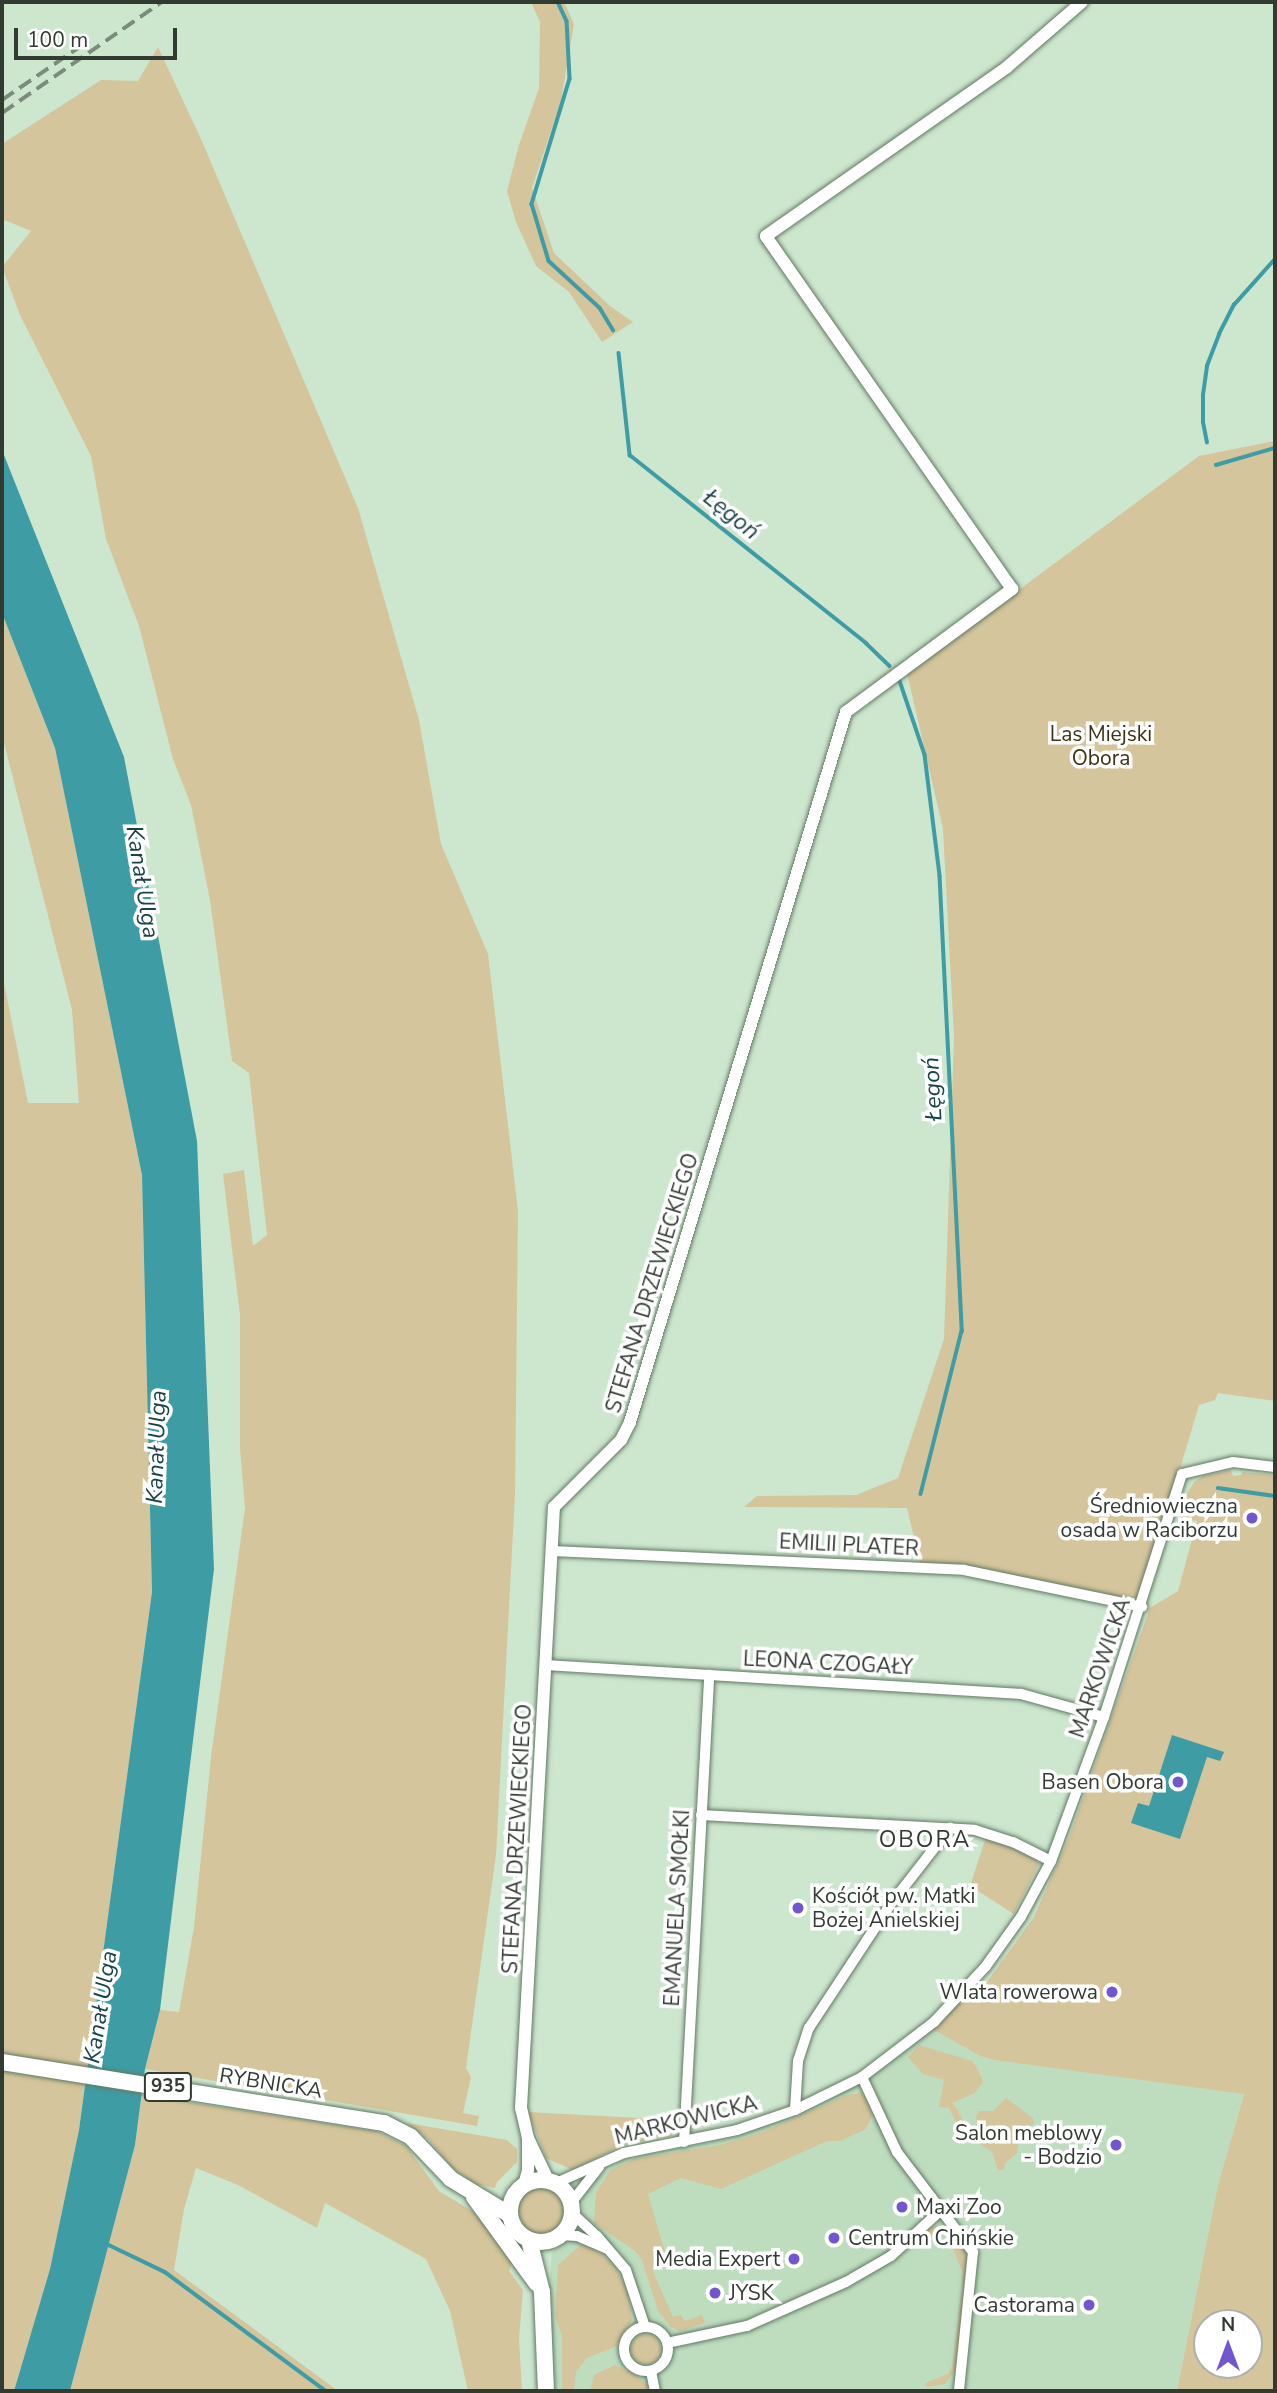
<!DOCTYPE html>
<html>
<head>
<meta charset="utf-8">
<style>
  body { margin:0 }
  #map { position:relative; width:1277px; height:2393px; overflow:hidden; background:#cde6ce; font-family:"Nunito Sans",sans-serif }
  div>[style] { position:absolute }
  [style*='--x'] { left:calc(var(--x)*1px); top:calc(var(--y)*1px); width:calc(var(--w)*1px); rotate:calc(var(--a)*1deg) }
  .built>* { inset:0; background:#beddbf }
  .green>* { inset:0; background:#d5c59c }
  .round { border-radius:50% }
  .water>* { inset:0; background:#3e9ca4 }
  .stream>* { height:3.5px; margin:-1.75px; padding:0 1.75px; transform-origin:1.75px; border-radius:1.75px; background:#3e9ca4 }
  .roads { filter:drop-shadow(0 0 2px #627963) drop-shadow(0 0 2px #627963) }
  .minor>* { height:10px; margin:-5px; padding:0 5px; transform-origin:5px; border-radius:5px; background:#fff }
  .minor>.ring { margin:-5px; padding:0; box-sizing:content-box; background:none; border:10px solid #fff; border-radius:50% }
  .tertiary>* { height:12px; margin:-6px; padding:0 6px; transform-origin:6px; border-radius:6px; background:#fff }
  .primary>* { height:16px; margin:-8px; padding:0 8px; transform-origin:8px; border-radius:8px; background:#fff }
  .primary>.ring { margin:-8px; padding:0; box-sizing:content-box; background:none; border:16px solid #fff; border-radius:50% }
  .rail>* { height:3.5px; margin-top:-1.75px; transform-origin:0; background:repeating-linear-gradient(90deg,#7b8c7c 0 14px,transparent 0 21px) }
  .dots>* { width:19px; height:19px; translate:-50% -50%; box-sizing:border-box; border:4px solid #fff; border-radius:50% }
  span { translate:-50% -50%; white-space:nowrap; text-align:center; line-height:1.15; -webkit-text-stroke:7px #fff; paint-order:stroke }
  .shield-label span { padding:2px 5px; background:#fff; border:2px solid; border-radius:5px; -webkit-text-stroke-width:0 }
  .shield-label { font-size:19px; color:#313b32; font-weight:700 }
  .park-label { font-size:21px; color:#3c3114 }
  .street-label { font-size:21px; color:#313b32 }
  .poi-label { font-size:21px; color:#313b32 }
  .right { translate:-100% -50%; text-align:right }
  .left { translate:0 -50%; text-align:left }
  .water-label { font-size:23px; color:#194347; font-style:italic }
  .neighbourhood-label { font-size:23px; color:#313b32; letter-spacing:2px }
  .frame { position:absolute; inset:0; border:4px solid #313b32; pointer-events:none }
  .north { position:absolute; left:1193px; top:2309px; width:70px; height:70px; box-sizing:border-box; background:#fff; border:2px solid #adb1ad; border-radius:50%; rotate:0deg; font-size:19px; font-weight:700; line-height:28px; text-align:center; color:#313b32 }
  .north::after { content:''; display:block; margin:auto; width:24px; height:32px; background:#7056cf; clip-path:polygon(50% 0,100% 100%,50% 72%,0 100%) }
  .scale { position:absolute; left:14px; top:28px; width:163px; height:32px; box-sizing:border-box; border:4px solid #313b32; border-top:0; padding-left:9px; font-size:21px; line-height:24px; white-space:nowrap; color:#313b32; -webkit-text-stroke:5px #fff; paint-order:stroke }
</style>
</head>
<body>
<div id="map">
  <div class="built">
    <i style="clip-path:polygon(932px 2029px,980px 2056px,994px 2060px,1244px 2093px,1218px 2185px,1177px 2391px,553px 2391px,548px 2297px,552px 2253px,562px 2241px,573px 2239px,583px 2220px,583px 2191px,589px 2184px,623px 2160px,728px 2139px,815px 2107px,879px 2072px)"></i>
  </div>
  <div class="green">
    <i style="clip-path:polygon(531px 2px,564px 2px,574px 24px,561px 101px,532px 188px,554px 253px,610px 306px,633px 322px,602px 342px,569px 292px,536px 266px,516px 222px,507px 191px,519px 145px,539px 88px,540px 22px)"></i>
    <i style="clip-path:polygon(158px 47px,201px 139px,358px 508px,419px 720px,441px 844px,488px 954px,518px 1211px,515px 1494px,496px 1855px,466px 2068px,471px 2077px,463px 2113px,479px 2116px,477px 2126px,145px 2069px,160px 2010px,179px 2012px,194px 1927px,211px 1757px,245px 1508px,240px 1449px,240px 1315px,223px 1174px,244px 1170px,253px 1246px,267px 1235px,249px 1073px,232px 1061px,210px 900px,191px 805px,173px 759px,139px 626px,106px 539px,91px 456px,20px 315px,2px 267px,31px 231px,2px 219px,2px 144px,101px 80px,138px 81px)"></i>
    <i style="clip-path:polygon(1275px 441px,1275px 1401px,1218px 1393px,1215px 1400px,1199px 1405px,1140px 1603px,920px 1563px,907px 1508px,744px 1507px,757px 1496px,856px 1495px,898px 1478px,944px 1339px,954px 1037px,943px 829px,907px 673px,1199px 456px)"></i>
    <i style="clip-path:polygon(2px 613px,55px 748px,142px 1175px,152px 1592px,79px 2130px,50px 2269px,14px 2391px,2px 2391px,2px 973px,28px 1103px,79px 1103px,72px 1010px,2px 735px)"></i>
    <i style="clip-path:polygon(evenodd,1231px 1470px,1233px 1476px,1241px 1475px,1242px 1472px,1275px 1475px,1275px 2391px,1177px 2391px,1218px 2185px,1244px 2094px,994px 2060px,980px 2056px,932px 2029px,977px 1984px,982px 1989px,1034px 1917px,1070px 1835px,1150px 1608px,1178px 1591px,1197px 1521px,1179px 1519px,1187px 1494px,1194px 1482px,1203px 1476px,1231px 1470px,1207px 2323px,1249px 2323px,1249px 2365px,1207px 2365px,1207px 2323px)"></i>
    <i style="clip-path:polygon(986px 1837px,1035px 1857px,1039px 1864px,1014px 1914px,970px 1886px)"></i>
    <i style="clip-path:polygon(919px 2045px,972px 2061px,979px 2071px,983px 2082px,975px 2093px,952px 2103px,958px 2110px,965px 2126px,977px 2127px,976px 2117px,979px 2111px,993px 2111px,1006px 2098px,1033px 2118px,1034px 2123px,1019px 2139px,1017px 2153px,1005px 2163px,1004px 2170px,998px 2170px,992px 2152px,960px 2131px,949px 2108px,939px 2107px,944px 2080px,923px 2074px,908px 2057px)"></i>
    <i style="clip-path:polygon(861px 2093px,868px 2098px,873px 2114px,866px 2129px,840px 2141px,827px 2141px,721px 2189px,681px 2178px,648px 2194px,665px 2252px,660px 2264px,652px 2269px,673px 2317px,681px 2315px,685px 2321px,702px 2315px,705px 2323px,680px 2331px,671px 2327px,658px 2311px,642px 2260px,635px 2251px,594px 2223px,596px 2192px,611px 2170px,634px 2159px,720px 2145px,760px 2133px,847px 2095px)"></i>
    <i style="clip-path:polygon(142px 2095px,376px 2131px,406px 2146px,439px 2191px,477px 2214px,512px 2263px,509px 2271px,523px 2290px,519px 2339px,522px 2391px,468px 2391px,450px 2311px,426px 2259px,325px 2203px,317px 2228px,238px 2185px,196px 2168px,184px 2209px,174px 2270px,338px 2391px,70px 2391px,135px 2145px)"></i>
    <i style="clip-path:polygon(528px 2112px,677px 2120px,676px 2126px,671px 2136px,624px 2144px,573px 2170px,546px 2158px)"></i>
    <i style="clip-path:polygon(407px 2123px,507px 2140px,517px 2149px,517px 2162px,497px 2182px,495px 2188px,475px 2184px,452px 2168px,429px 2140px)"></i>
    <i class="round" style="left:518px;top:2188px;width:46px;height:46px"></i>
    <i style="clip-path:polygon(935px 2226px,947px 2228px,958px 2237px,967px 2252px,968px 2260px,955px 2371px,945px 2384px,927px 2387px,925px 2383px,948px 2374px,952px 2367px,962px 2286px,962px 2271px,948px 2236px,940px 2231px,927px 2239px,924px 2236px,927px 2229px)"></i>
    <i style="clip-path:polygon(583px 2243px,602px 2254px,616px 2268px,628px 2291px,632px 2320px,617px 2346px,587px 2358px,576px 2372px,574px 2391px,562px 2391px,562px 2336px,555px 2316px,558px 2265px)"></i>
    <i class="round" style="left:631px;top:2334px;width:30px;height:30px"></i>
    <i style="clip-path:polygon(615px 2365px,635px 2375px,648px 2385px,649px 2391px,590px 2391px,594px 2375px)"></i>
  </div>
  <div class="water">
    <i style="clip-path:polygon(2px 450px,124px 757px,197px 1141px,214px 1569px,160px 2010px,145px 2069px,135px 2145px,70px 2391px,14px 2391px,50px 2269px,79px 2130px,152px 1592px,142px 1175px,55px 748px,2px 613px)"></i>
    <i style="clip-path:polygon(1172px 1735px,1224px 1752px,1220px 1761px,1207px 1757px,1180px 1839px,1131px 1823px,1138px 1803px,1149px 1806px)"></i>
  </div>
  <div class="stream">
    <i style="--x:558;--y:2;--w:21;--a:65"></i>
    <i style="--x:567;--y:21;--w:58;--a:87"></i>
    <i style="--x:570;--y:79;--w:131;--a:106.9"></i>
    <i style="--x:532;--y:204;--w:59;--a:73.4"></i>
    <i style="--x:549;--y:261;--w:69;--a:42.7"></i>
    <i style="--x:600;--y:308;--w:26;--a:59"></i>
    <i style="--x:619;--y:353;--w:103;--a:83.8"></i>
    <i style="--x:630;--y:455;--w:302;--a:38.5"></i>
    <i style="--x:866;--y:643;--w:33;--a:44"></i>
    <i style="--x:1207;--y:443;--w:21;--a:-101"></i>
    <i style="--x:1203;--y:422;--w:27;--a:-90"></i>
    <i style="--x:1203;--y:395;--w:29;--a:-82"></i>
    <i style="--x:1207;--y:366;--w:34;--a:-69"></i>
    <i style="--x:1219;--y:334;--w:33;--a:-63"></i>
    <i style="--x:1234;--y:305;--w:62;--a:-48.3"></i>
    <i style="--x:1216;--y:465;--w:61;--a:-16.1"></i>
    <i style="--x:900;--y:681;--w:78;--a:71.3"></i>
    <i style="--x:925;--y:755;--w:122;--a:82.9"></i>
    <i style="--x:940;--y:876;--w:456;--a:87.2"></i>
    <i style="--x:962;--y:1331;--w:168;--a:104.1"></i>
    <i style="--x:1218;--y:1488;--w:58;--a:8"></i>
    <i style="--x:109;--y:2245;--w:62;--a:25.7"></i>
    <i style="--x:165;--y:2272;--w:200;--a:36.5"></i>
  </div>
  <div class="roads">
    <div class="minor">
      <i style="--x:552;--y:1551;--w:412;--a:2.6"></i>
      <i style="--x:964;--y:1570;--w:182;--a:11.7"></i>
      <i style="--x:546;--y:1665;--w:476;--a:3.5"></i>
      <i style="--x:1021;--y:1694;--w:86;--a:15.5"></i>
      <i style="--x:701;--y:1815;--w:274;--a:3.1"></i>
      <i style="--x:975;--y:1830;--w:40;--a:18"></i>
      <i style="--x:1013;--y:1842;--w:42;--a:26.6"></i>
      <i style="--x:862;--y:2077;--w:83;--a:65"></i>
      <i style="--x:897;--y:2152;--w:126;--a:52.8"></i>
      <i style="--x:973;--y:2252;--w:140;--a:95.8"></i>
      <i style="--x:795;--y:2110;--w:49;--a:-86.5"></i>
      <i style="--x:798;--y:2061;--w:35;--a:-72"></i>
      <i style="--x:809;--y:2028;--w:147;--a:-56.6"></i>
      <i style="--x:890;--y:1905;--w:98;--a:-52.1"></i>
      <i style="--x:684;--y:2142;--w:468;--a:-86.9"></i>
      <i style="--x:556;--y:2183;--w:74;--a:-23.8"></i>
      <i style="--x:624;--y:2153;--w:115;--a:-11.5"></i>
      <i style="--x:737;--y:2130;--w:61;--a:-19"></i>
      <i style="--x:795;--y:2110;--w:75;--a:-26.2"></i>
      <i style="--x:862;--y:2077;--w:91;--a:-37.4"></i>
      <i style="--x:934;--y:2022;--w:76;--a:-47.1"></i>
      <i style="--x:986;--y:1966;--w:60;--a:-54.5"></i>
      <i style="--x:1021;--y:1917;--w:64;--a:-61.8"></i>
      <i style="--x:1051;--y:1861;--w:153;--a:-69.8"></i>
      <i style="--x:1104;--y:1717;--w:255;--a:-72.2"></i>
      <i style="--x:1182;--y:1474;--w:52;--a:-13.2"></i>
      <i style="--x:1233;--y:1462;--w:42;--a:6.8"></i>
      <i style="--x:571;--y:2203;--w:46;--a:-52.1"></i>
      <i style="--x:572;--y:2213;--w:34;--a:43"></i>
      <i style="--x:597;--y:2236;--w:45;--a:49.5"></i>
      <i style="--x:626;--y:2270;--w:60;--a:71.6"></i>
      <i style="--x:561;--y:2235;--w:16;--a:4"></i>
      <i style="--x:577;--y:2236;--w:33;--a:23"></i>
      <i class="ring" style="left:624px;top:2327px;width:34px;height:34px"></i>
      <i style="--x:667;--y:2343;--w:82;--a:-12"></i>
      <i style="--x:747;--y:2326;--w:108;--a:-24"></i>
      <i style="--x:846;--y:2282;--w:52;--a:-30"></i>
      <i style="--x:891;--y:2256;--w:67;--a:-42.6"></i>
      <i style="--x:651;--y:2371;--w:20;--a:79"></i>
    </div>
    <div class="tertiary">
      <i style="--x:548;--y:2180;--w:47;--a:-115.5"></i>
      <i style="--x:528;--y:2138;--w:31;--a:-103"></i>
      <i style="--x:521;--y:2108;--w:602;--a:-86.86"></i>
      <i style="--x:554;--y:1507;--w:95;--a:-45"></i>
      <i style="--x:621;--y:1440;--w:20;--a:-63"></i>
      <i style="--x:630;--y:1422;--w:742;--a:-73.08"></i>
      <i style="--x:846;--y:712;--w:207;--a:-36.5"></i>
      <i style="--x:1012;--y:589;--w:430;--a:-124.9"></i>
      <i style="--x:766;--y:236;--w:294;--a:-35"></i>
      <i style="--x:1007;--y:67;--w:99;--a:-40.9"></i>
      <i style="--x:524;--y:2185;--w:16;--a:-75"></i>
      <i style="--x:528;--y:2170;--w:31;--a:-90"></i>
    </div>
    <div class="primary">
      <i style="--x:2;--y:2062;--w:387;--a:9.1"></i>
      <i style="--x:384;--y:2123;--w:30;--a:27"></i>
      <i style="--x:411;--y:2137;--w:58;--a:46.4"></i>
      <i style="--x:451;--y:2179;--w:69;--a:31.4"></i>
      <i class="ring" style="left:510px;top:2180px;width:46px;height:46px"></i>
      <i style="--x:474;--y:2197;--w:107;--a:54.1"></i>
      <i style="--x:529;--y:2240;--w:54;--a:76"></i>
      <i style="--x:542;--y:2292;--w:99;--a:87.7"></i>
    </div>
  </div>
  <div class="rail">
    <i style="--x:2;--y:100;--w:93;--a:-34.5"></i>
    <i style="--x:2;--y:113;--w:195;--a:-34.8"></i>
  </div>
  <div class="dots">
    <i style="left:1252px;top:1518px;background:#7056cf"></i>
    <i style="left:1178px;top:1782px;background:#7056cf"></i>
    <i style="left:798px;top:1908px;background:#7056cf"></i>
    <i style="left:1112px;top:1992px;background:#7056cf"></i>
    <i style="left:1116px;top:2145px;background:#7056cf"></i>
    <i style="left:902px;top:2207px;background:#7056cf"></i>
    <i style="left:834px;top:2238px;background:#7056cf"></i>
    <i style="left:794px;top:2259px;background:#7056cf"></i>
    <i style="left:715px;top:2293px;background:#7056cf"></i>
    <i style="left:1089px;top:2305px;background:#7056cf"></i>
  </div>
  <div class="shield-label">
    <span style="left:168px;top:2087px">935</span>
  </div>
  <div class="park-label">
    <span style="left:1101px;top:746px">Las Miejski<br>Obora</span>
  </div>
  <div class="street-label">
    <span style="left:652px;top:1283px;rotate:-73deg">STEFANA DRZEWIECKIEGO</span>
    <span style="left:849px;top:1545px;rotate:3deg">EMILII PLATER</span>
    <span style="left:828px;top:1663px;rotate:3deg">LEONA CZOGAŁY</span>
    <span style="left:1100px;top:1668px;rotate:-71deg">MARKOWICKA</span>
    <span style="left:517px;top:1839px;rotate:-87deg">STEFANA DRZEWIECKIEGO</span>
    <span style="left:677px;top:1908px;rotate:-87deg">EMANUELA SMOŁKI</span>
    <span style="left:271px;top:2083px;rotate:9deg">RYBNICKA</span>
    <span style="left:686px;top:2120px;rotate:-14deg">MARKOWICKA</span>
  </div>
  <div class="poi-label">
    <span class="right" style="left:1238px;top:1518px">Średniowieczna<br>osada w Raciborzu</span>
    <span class="right" style="left:1164px;top:1782px">Basen Obora</span>
    <span class="left" style="left:812px;top:1908px">Kościół pw. Matki<br>Bożej Anielskiej</span>
    <span class="right" style="left:1098px;top:1992px">WIata rowerowa</span>
    <span class="right" style="left:1102px;top:2145px">Salon meblowy<br>- Bodzio</span>
    <span class="left" style="left:916px;top:2207px">Maxi Zoo</span>
    <span class="left" style="left:848px;top:2238px">Centrum Chińskie</span>
    <span class="right" style="left:780px;top:2259px">Media Expert</span>
    <span class="left" style="left:729px;top:2293px">JYSK</span>
    <span class="right" style="left:1075px;top:2305px">Castorama</span>
  </div>
  <div class="water-label">
    <span style="left:731px;top:515px;rotate:39deg">Łęgoń</span>
    <span style="left:142px;top:882px;rotate:81deg">Kanał Ulga</span>
    <span style="left:933px;top:1089px;rotate:-93deg">Łęgoń</span>
    <span style="left:157px;top:1447px;rotate:-88deg">Kanał Ulga</span>
    <span style="left:101px;top:2007px;rotate:-81deg">Kanał Ulga</span>
  </div>
  <div class="neighbourhood-label">
    <span style="left:925px;top:1840px">OBORA</span>
  </div>
  <div class="frame"></div>
  <div class="north">N</div>
  <div class="scale">100 m</div>
</div>
</body>
</html>
